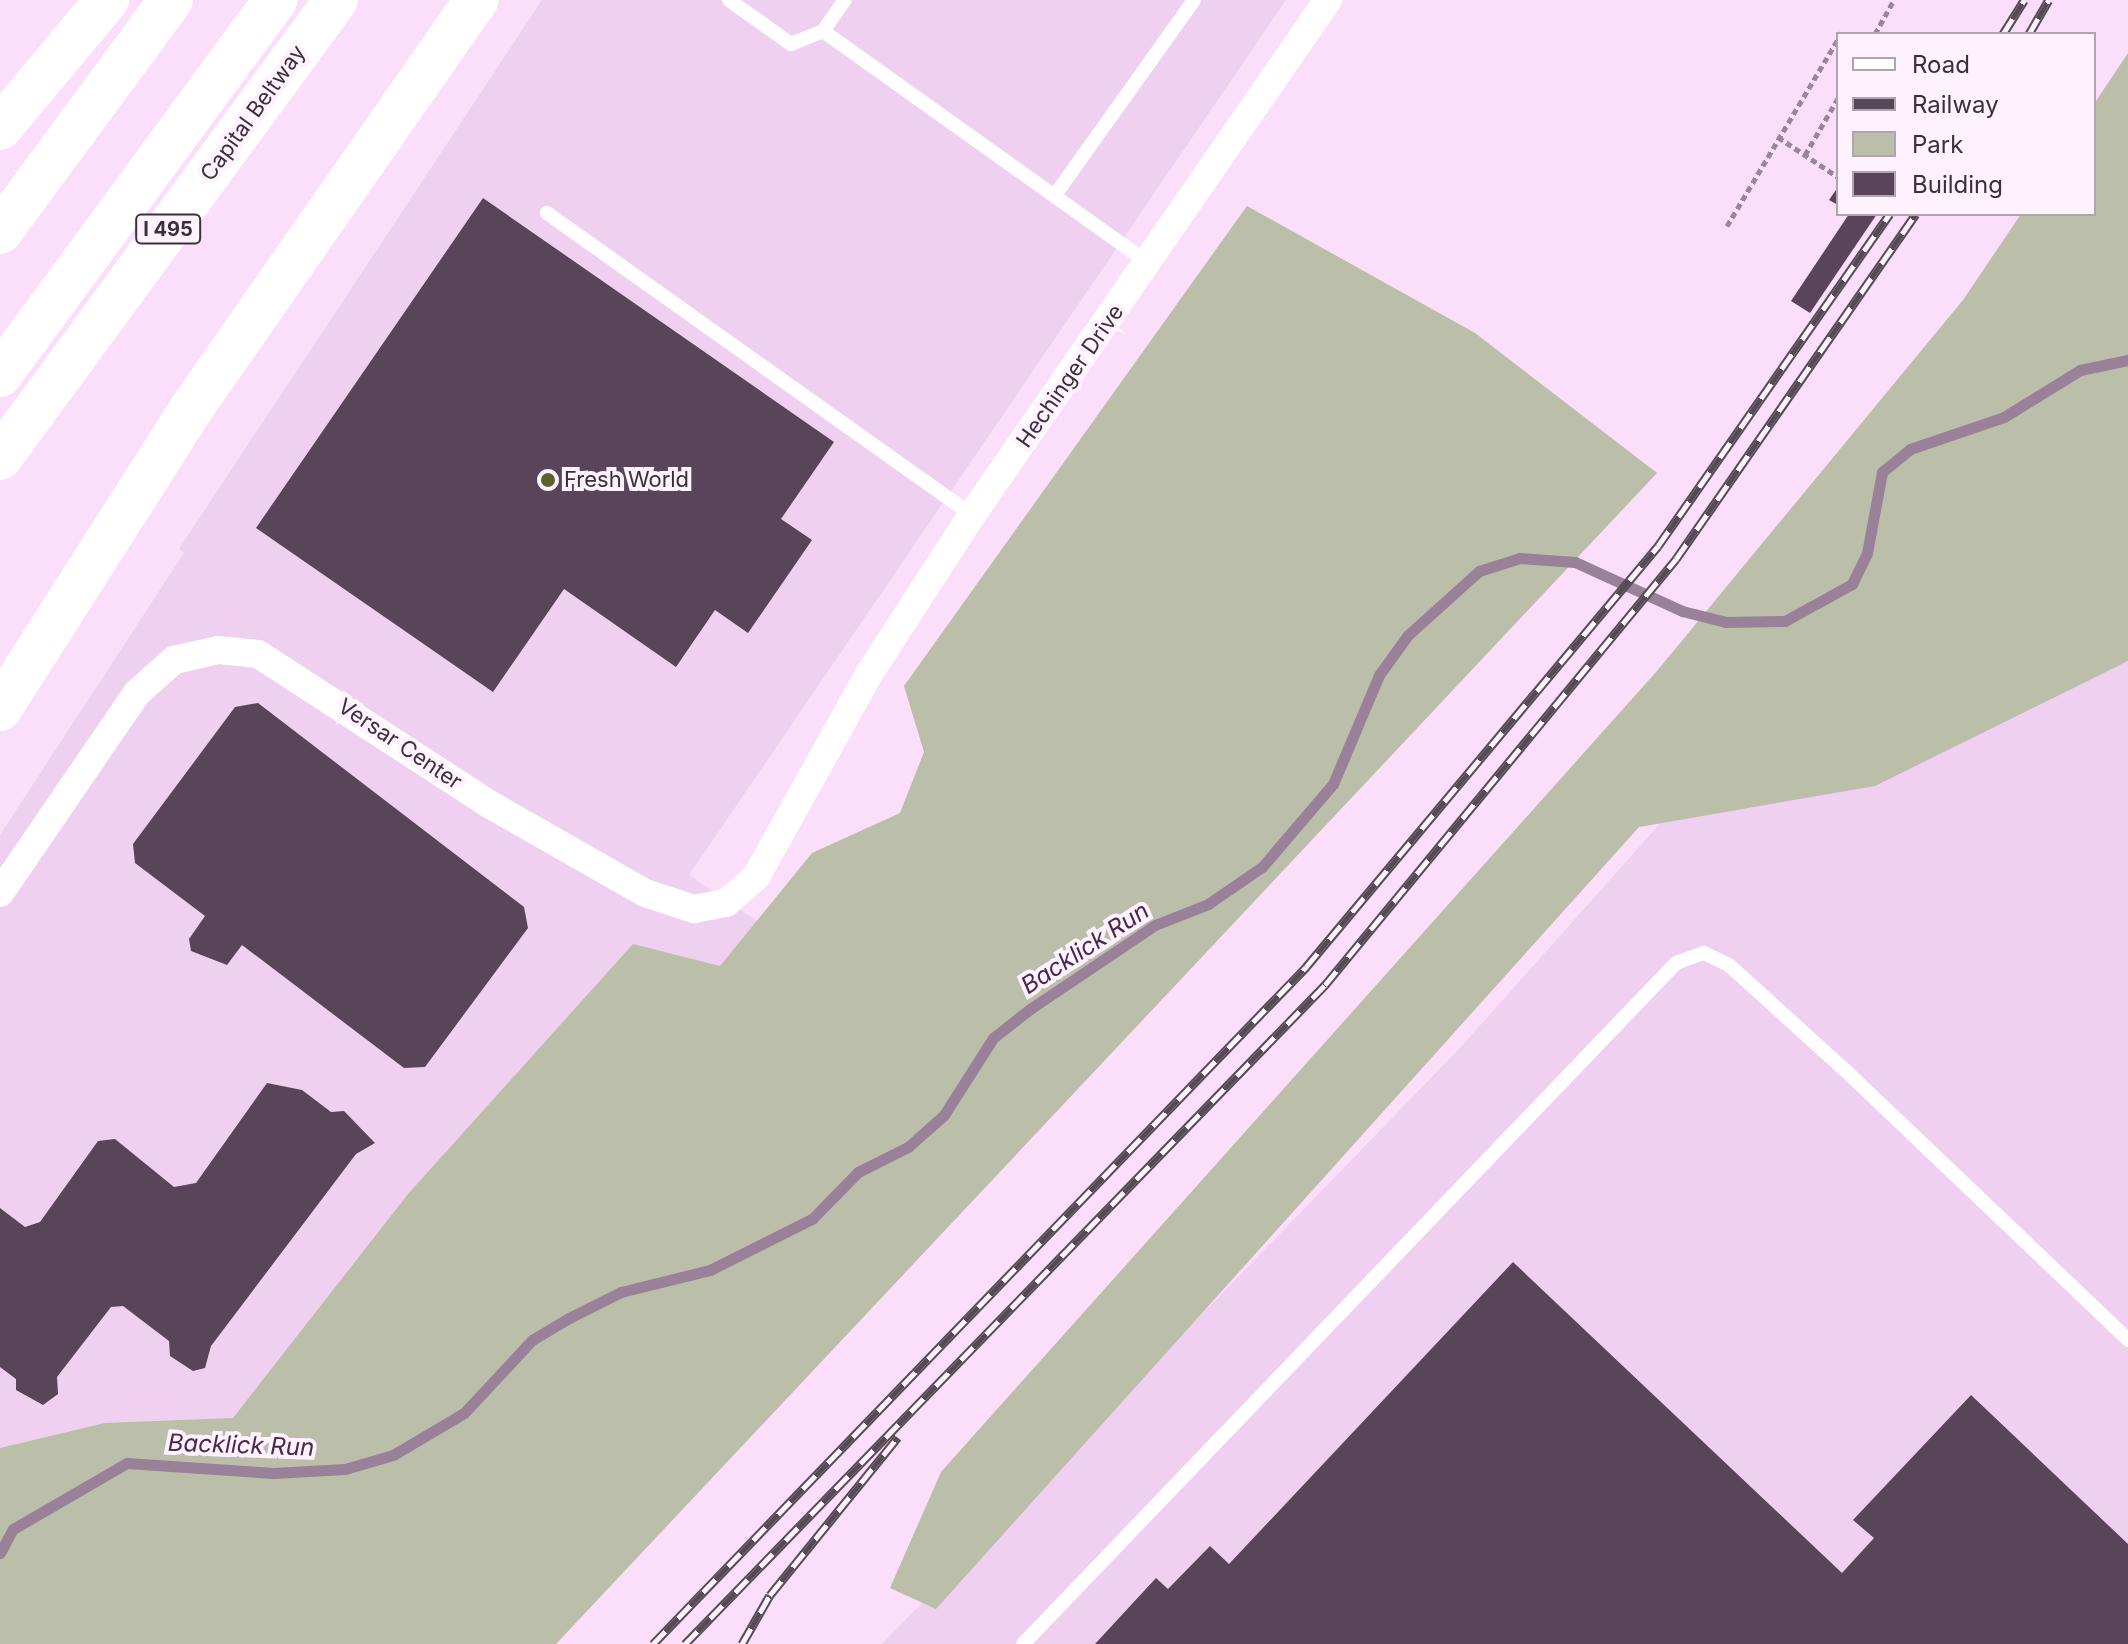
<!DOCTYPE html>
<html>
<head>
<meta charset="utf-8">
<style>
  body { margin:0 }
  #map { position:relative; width:2128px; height:1644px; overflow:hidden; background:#fadefa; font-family:Inter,sans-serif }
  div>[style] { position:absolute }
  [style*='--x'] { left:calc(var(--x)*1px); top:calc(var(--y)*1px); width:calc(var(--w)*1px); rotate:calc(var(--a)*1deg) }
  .built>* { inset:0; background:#f0d0f0 }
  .green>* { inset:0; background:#bbbea8 }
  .stream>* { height:11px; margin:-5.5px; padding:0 5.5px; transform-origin:5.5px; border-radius:5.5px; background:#998199 }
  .building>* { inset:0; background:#594459 }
  .path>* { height:5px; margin-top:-2.5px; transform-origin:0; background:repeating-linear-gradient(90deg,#998699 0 6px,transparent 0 10px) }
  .lane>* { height:14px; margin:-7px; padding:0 7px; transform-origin:7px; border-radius:7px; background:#fff }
  .street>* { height:28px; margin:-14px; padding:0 14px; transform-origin:14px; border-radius:14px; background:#fff }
  .highway>* { height:44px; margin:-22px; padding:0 22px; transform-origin:22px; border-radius:22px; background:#fff }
  .rail>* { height:9px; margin-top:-4.5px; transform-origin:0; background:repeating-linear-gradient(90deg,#fdf2fd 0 18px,#564a56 0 36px); box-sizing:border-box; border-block:2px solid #564a56 }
  .dots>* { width:22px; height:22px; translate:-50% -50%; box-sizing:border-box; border:4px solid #fdf2fd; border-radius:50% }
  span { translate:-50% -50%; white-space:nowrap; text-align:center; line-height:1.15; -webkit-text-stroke:8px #fdf2fd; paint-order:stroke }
  .shield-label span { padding:2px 6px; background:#fdf2fd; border:2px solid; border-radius:6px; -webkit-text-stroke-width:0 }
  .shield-label { font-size:20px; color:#3a303a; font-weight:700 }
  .street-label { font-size:22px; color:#3a303a }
  .poi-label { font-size:22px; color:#3a303a }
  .left { translate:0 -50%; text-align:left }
  .water-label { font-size:24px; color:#4a284b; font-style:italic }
  .legend { position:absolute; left:1836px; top:32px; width:260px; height:184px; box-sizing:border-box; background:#fdf2fd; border:2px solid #afa4af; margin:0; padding:10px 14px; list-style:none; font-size:24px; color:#3a303a }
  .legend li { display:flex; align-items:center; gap:16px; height:40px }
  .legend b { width:40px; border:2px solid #afa4af }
</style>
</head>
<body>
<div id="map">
  <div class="built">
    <i style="clip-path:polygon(542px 0,1286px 0,689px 875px,1040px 1113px,0 1644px,0 835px,184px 553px,179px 549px)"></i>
    <i style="clip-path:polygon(2128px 529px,2128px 1644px,882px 1644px,1460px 1048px,1665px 818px)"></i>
  </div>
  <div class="green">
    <i style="clip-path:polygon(2128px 53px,2128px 661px,1875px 786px,1639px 827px,936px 1609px,890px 1588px,941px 1472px,1657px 671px,1963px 300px,2021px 214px,2094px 214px,2094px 104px)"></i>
    <i style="clip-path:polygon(1247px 206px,1475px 333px,1657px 473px,556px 1644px,0 1644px,0 1448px,105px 1423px,233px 1418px,408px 1194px,633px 944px,720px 966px,812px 853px,900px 813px,924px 752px,904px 686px)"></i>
  </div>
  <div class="stream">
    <i style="--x:0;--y:1553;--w:27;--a:-62"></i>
    <i style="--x:13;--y:1529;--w:132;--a:-30.1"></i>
    <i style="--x:127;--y:1463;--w:146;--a:3.9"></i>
    <i style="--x:273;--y:1473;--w:72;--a:-3.2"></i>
    <i style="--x:345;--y:1469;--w:50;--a:-16.3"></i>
    <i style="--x:393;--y:1455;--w:82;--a:-30.6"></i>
    <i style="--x:464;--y:1413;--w:100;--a:-47"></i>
    <i style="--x:532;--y:1340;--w:43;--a:-30.7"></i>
    <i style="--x:569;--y:1318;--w:58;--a:-26.6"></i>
    <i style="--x:621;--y:1292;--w:92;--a:-13.9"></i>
    <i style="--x:710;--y:1270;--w:114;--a:-26.6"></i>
    <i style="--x:812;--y:1219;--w:66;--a:-45.6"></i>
    <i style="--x:858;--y:1172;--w:56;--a:-26.6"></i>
    <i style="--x:908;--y:1147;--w:48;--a:-41.6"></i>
    <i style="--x:944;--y:1115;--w:91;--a:-57.5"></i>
    <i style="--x:993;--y:1038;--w:47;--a:-38.1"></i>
    <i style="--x:1030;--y:1009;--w:151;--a:-33.9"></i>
    <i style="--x:1155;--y:925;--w:57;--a:-21.6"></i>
    <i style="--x:1208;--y:904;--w:65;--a:-34.4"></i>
    <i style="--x:1262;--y:867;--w:109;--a:-49.5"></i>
    <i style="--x:1333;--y:784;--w:118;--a:-67.1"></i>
    <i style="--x:1379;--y:675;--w:49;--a:-54.1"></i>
    <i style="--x:1408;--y:635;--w:96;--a:-42"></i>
    <i style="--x:1479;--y:571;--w:43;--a:-17.6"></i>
    <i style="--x:1520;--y:558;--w:55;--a:4.2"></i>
    <i style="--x:1575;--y:562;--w:118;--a:24.6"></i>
    <i style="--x:1682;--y:611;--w:45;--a:14"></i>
    <i style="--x:1726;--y:622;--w:59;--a:-1"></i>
    <i style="--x:1785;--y:621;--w:77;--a:-28.9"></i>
    <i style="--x:1852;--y:584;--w:34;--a:-64"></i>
    <i style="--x:1867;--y:553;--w:82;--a:-79.5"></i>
    <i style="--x:1882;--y:472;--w:36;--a:-39"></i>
    <i style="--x:1910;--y:449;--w:99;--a:-18.8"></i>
    <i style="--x:2004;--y:417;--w:89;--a:-31.7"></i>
    <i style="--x:2080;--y:370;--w:49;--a:-11.8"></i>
  </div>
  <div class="building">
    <i style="clip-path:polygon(1838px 187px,1838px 205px,1829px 200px)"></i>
    <i style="clip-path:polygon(483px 198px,834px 442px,781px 519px,812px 540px,748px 633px,715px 610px,676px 667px,564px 589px,493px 692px,256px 528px)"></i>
    <i style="clip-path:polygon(1849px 214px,1877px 214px,1810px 313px,1791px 301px)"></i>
    <i style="clip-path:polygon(258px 703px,524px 907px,528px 928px,425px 1067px,404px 1068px,242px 945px,227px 965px,191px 951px,189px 939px,205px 916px,135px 863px,133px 844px,235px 707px)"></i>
    <i style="clip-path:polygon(267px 1083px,302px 1090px,331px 1112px,344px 1111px,375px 1143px,356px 1154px,211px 1346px,205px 1368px,193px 1371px,170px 1356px,169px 1341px,123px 1306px,111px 1307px,57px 1377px,58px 1394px,43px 1405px,16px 1390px,16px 1379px,0 1367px,0 1208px,25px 1227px,40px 1222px,98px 1141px,115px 1139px,174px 1187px,196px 1183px)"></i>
    <i style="clip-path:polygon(1513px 1262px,1842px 1573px,1874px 1538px,1853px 1520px,1971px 1395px,2128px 1544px,2128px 1644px,1095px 1644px,1156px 1578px,1168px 1589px,1210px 1546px,1229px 1564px)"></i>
  </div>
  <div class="path">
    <i style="--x:1841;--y:34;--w:2;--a:-63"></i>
    <i style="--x:1875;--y:34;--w:39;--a:-61"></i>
    <i style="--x:1778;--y:137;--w:72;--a:33.7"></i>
    <i style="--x:1805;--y:155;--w:66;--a:-59.9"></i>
    <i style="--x:1727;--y:226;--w:217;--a:-59.3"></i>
  </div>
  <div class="lane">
    <i style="--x:729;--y:0;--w:76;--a:35.4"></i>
    <i style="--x:791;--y:44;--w:35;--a:-22"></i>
    <i style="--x:823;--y:31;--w:38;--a:-55"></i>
    <i style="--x:823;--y:31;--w:399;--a:35.5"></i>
    <i style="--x:1055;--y:195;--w:239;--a:-54.5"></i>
    <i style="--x:547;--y:213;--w:521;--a:35.4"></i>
    <i style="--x:1023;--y:1644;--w:943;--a:-46.2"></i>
    <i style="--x:1676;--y:963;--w:30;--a:-20"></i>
    <i style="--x:1704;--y:953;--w:28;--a:26"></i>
    <i style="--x:1729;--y:965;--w:158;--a:42.2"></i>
    <i style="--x:1846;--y:1071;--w:390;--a:43.6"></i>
  </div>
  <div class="street">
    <i style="--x:0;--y:893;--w:242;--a:-55.6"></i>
    <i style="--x:137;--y:693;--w:50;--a:-41.7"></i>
    <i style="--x:174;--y:660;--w:45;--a:-12.8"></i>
    <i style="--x:218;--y:650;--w:40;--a:5.7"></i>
    <i style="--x:258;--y:654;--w:275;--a:33"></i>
    <i style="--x:489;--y:804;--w:180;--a:29.7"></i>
    <i style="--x:645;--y:893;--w:52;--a:18.1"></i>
    <i style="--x:694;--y:909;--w:33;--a:-11"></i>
    <i style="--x:726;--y:903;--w:40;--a:-41"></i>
    <i style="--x:756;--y:877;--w:232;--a:-60.9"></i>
    <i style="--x:869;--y:674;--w:189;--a:-57.1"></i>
    <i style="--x:972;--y:515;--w:626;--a:-55.35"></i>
  </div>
  <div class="highway">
    <i style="--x:0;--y:128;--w:167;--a:-50.1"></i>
    <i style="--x:0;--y:232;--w:288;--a:-53.6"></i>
    <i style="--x:0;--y:375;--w:465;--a:-53.7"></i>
    <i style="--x:0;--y:458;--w:568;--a:-53.74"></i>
    <i style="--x:0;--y:709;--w:356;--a:-57.5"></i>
    <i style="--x:191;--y:409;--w:499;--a:-55.1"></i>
  </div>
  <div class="rail">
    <i style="--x:2003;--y:34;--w:40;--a:-58"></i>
    <i style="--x:2029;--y:34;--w:39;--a:-60"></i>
    <i style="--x:653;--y:1644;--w:941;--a:-46.03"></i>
    <i style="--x:1306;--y:967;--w:549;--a:-50.1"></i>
    <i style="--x:1658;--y:546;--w:405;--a:-55.1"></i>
    <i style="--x:685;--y:1644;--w:919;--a:-45.84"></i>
    <i style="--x:1325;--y:985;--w:552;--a:-50.51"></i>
    <i style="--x:1676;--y:559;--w:420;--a:-55.2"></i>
    <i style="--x:742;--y:1644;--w:56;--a:-60.3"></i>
    <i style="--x:770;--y:1595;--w:203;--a:-51"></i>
  </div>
  <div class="dots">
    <i style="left:548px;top:480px;background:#5d612f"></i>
  </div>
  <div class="shield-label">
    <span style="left:168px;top:229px">I 495</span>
  </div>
  <div class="street-label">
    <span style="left:253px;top:113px;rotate:-54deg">Capital Beltway</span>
    <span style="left:1070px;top:376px;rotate:-55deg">Hechinger Drive</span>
    <span style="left:400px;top:744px;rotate:34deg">Versar Center</span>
  </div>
  <div class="poi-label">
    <span class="left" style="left:564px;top:480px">Fresh World</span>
  </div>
  <div class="water-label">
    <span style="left:1085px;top:948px;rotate:-33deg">Backlick Run</span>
    <span style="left:241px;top:1445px;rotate:2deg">Backlick Run</span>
  </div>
  <ul class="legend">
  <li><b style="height:10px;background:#fff"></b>Road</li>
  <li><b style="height:10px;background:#564a56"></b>Railway</li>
  <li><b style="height:22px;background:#bbbea8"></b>Park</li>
  <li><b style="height:22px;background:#594459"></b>Building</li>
  </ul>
</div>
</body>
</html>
